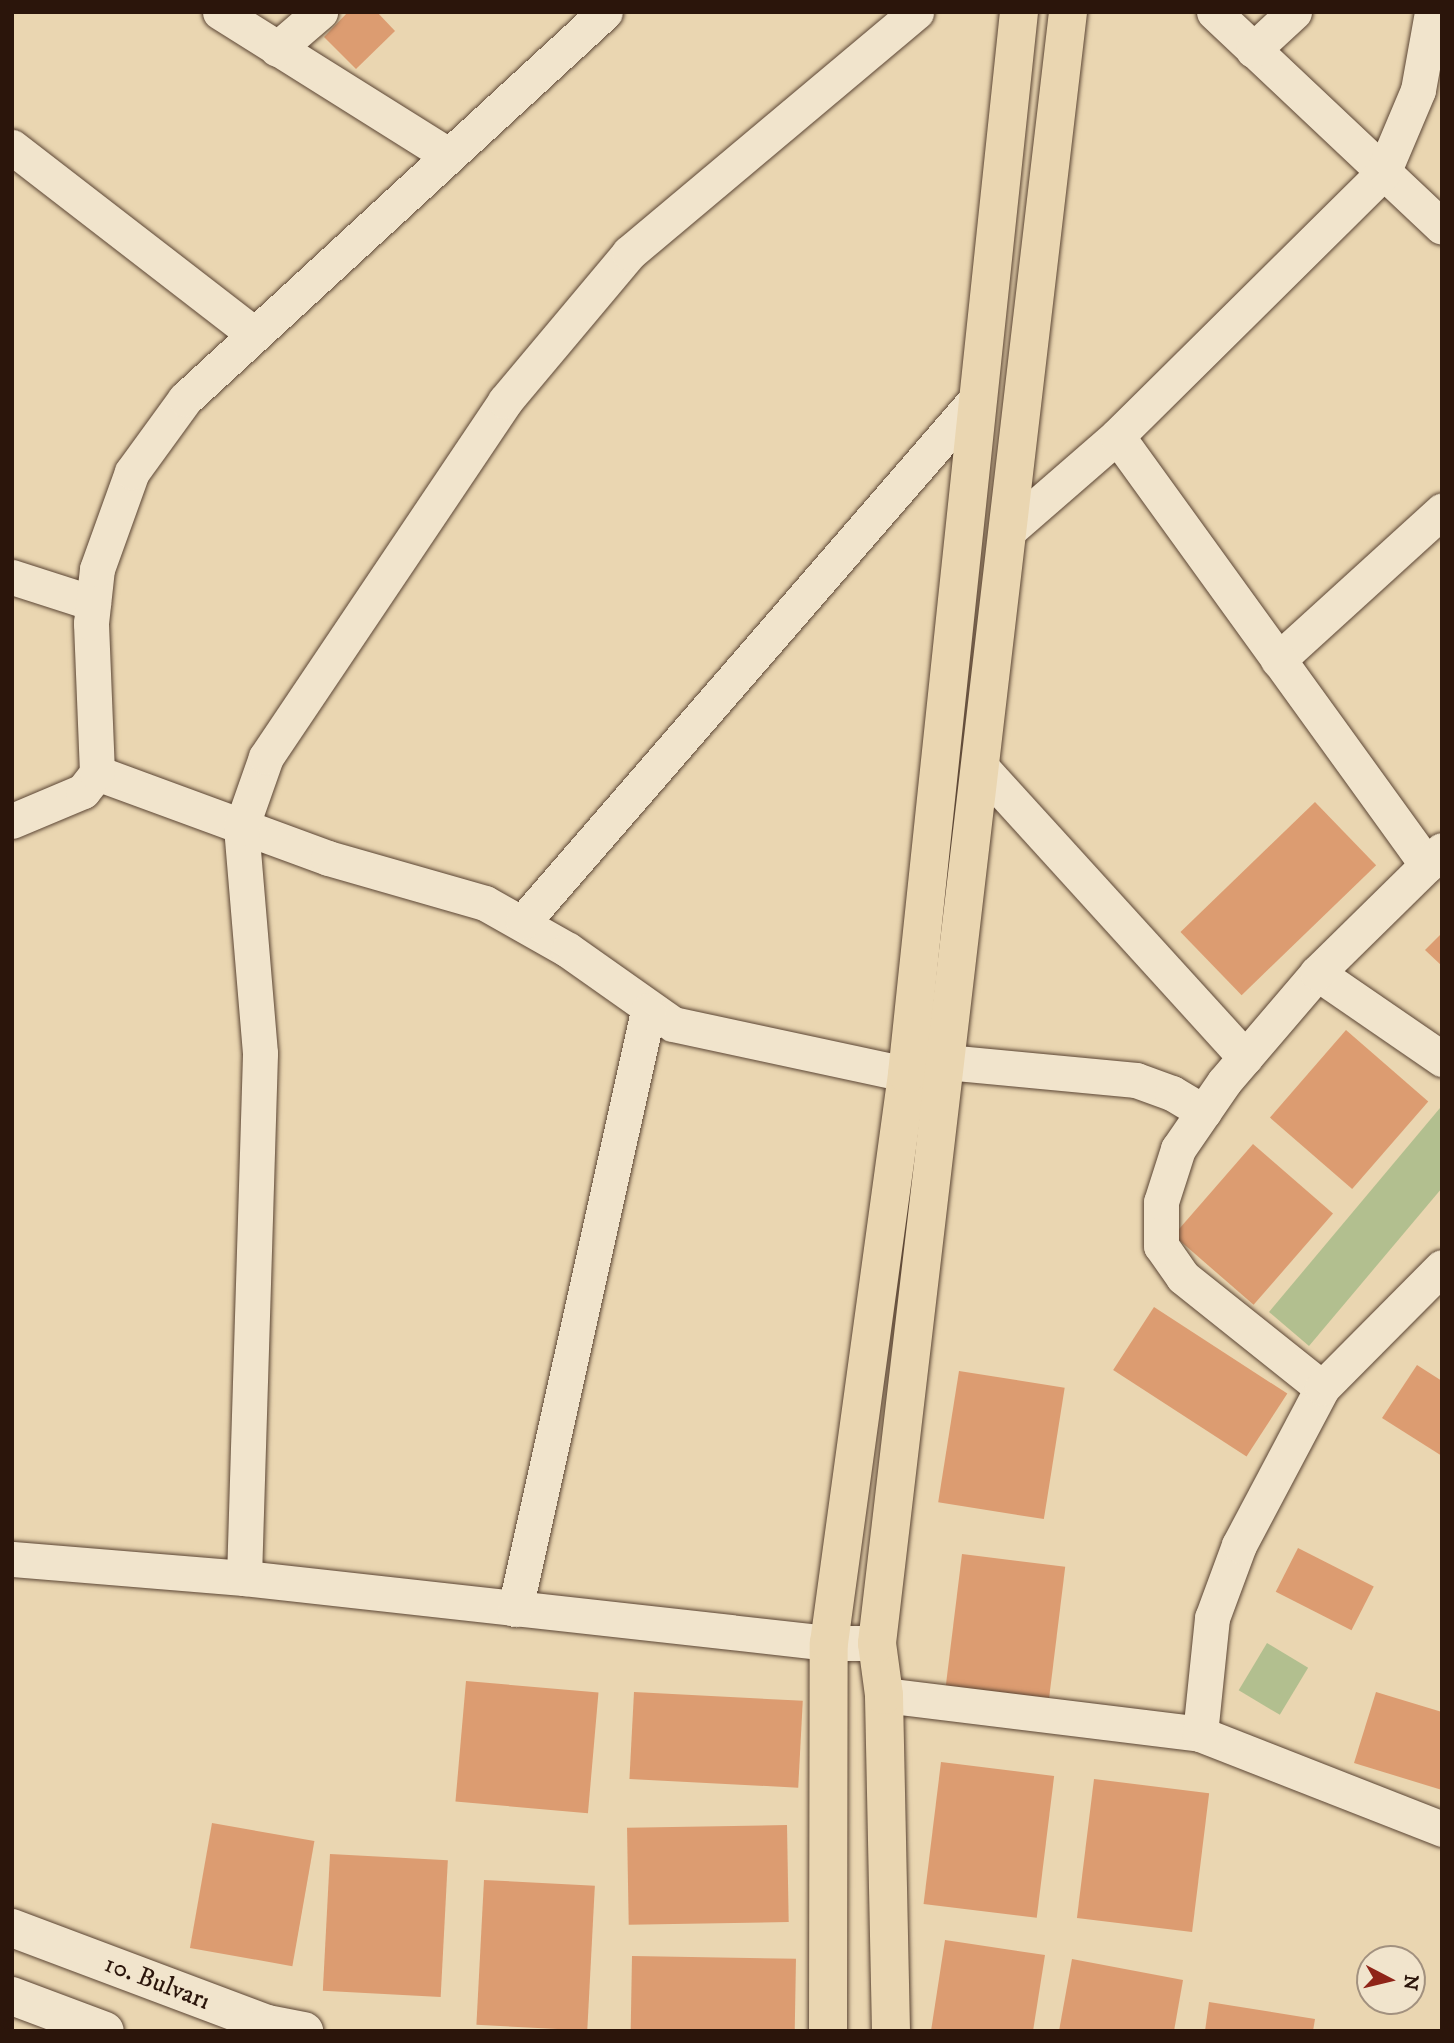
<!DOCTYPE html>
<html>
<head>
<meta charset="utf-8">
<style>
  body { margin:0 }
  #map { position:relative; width:1454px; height:2043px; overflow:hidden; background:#ead6b1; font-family:"IM FELL DW Pica",serif }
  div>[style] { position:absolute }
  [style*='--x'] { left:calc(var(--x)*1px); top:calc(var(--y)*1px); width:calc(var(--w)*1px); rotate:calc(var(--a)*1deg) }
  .green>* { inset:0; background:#b2bf8f; transform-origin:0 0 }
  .building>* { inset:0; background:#dc9c71; transform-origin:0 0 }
  .roads { filter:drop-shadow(0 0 2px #5b4534) drop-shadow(0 0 2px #5b4534) }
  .street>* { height:35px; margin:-17.5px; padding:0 17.5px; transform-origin:17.5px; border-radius:17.5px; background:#f1e4cc }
  .secondary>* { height:38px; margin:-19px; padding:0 19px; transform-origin:19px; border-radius:19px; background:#f1e4cc }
  .primary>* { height:38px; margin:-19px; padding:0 19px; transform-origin:19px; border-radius:19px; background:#ead6b1 }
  span { translate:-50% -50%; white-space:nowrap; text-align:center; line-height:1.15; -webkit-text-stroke:5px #f1e4cc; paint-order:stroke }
  .street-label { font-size:26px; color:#2b150b }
  .frame { position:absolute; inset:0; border:14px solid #2b150b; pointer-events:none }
  .north { position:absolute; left:1356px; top:1945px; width:70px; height:70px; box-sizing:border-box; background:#f1e4cc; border:2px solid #a2917f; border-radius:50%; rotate:97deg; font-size:19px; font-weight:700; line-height:28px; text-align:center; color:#2b150b }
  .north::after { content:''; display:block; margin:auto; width:24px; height:32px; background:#8f2418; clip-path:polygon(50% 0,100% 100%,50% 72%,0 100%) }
</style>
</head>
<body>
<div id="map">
  <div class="green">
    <i style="clip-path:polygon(1440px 1108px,1442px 1188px,1309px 1346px,1269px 1312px)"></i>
    <i style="left:1267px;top:1643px;width:48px;height:55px;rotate:31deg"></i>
  </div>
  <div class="building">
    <i style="clip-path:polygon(348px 12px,377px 12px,395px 31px,356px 69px,324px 37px)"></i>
    <i style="left:1315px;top:802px;width:88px;height:187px;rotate:46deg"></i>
    <i style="clip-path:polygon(1442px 933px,1442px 966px,1425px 950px)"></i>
    <i style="left:1346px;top:1030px;width:109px;height:116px;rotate:41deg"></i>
    <i style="left:1253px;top:1144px;width:106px;height:121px;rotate:41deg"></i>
    <i style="left:1154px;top:1307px;width:159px;height:75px;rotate:33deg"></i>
    <i style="clip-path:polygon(1417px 1365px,1442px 1381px,1442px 1456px,1382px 1418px)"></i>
    <i style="left:959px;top:1371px;width:107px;height:133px;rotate:9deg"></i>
    <i style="left:1298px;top:1548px;width:85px;height:49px;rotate:27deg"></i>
    <i style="left:962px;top:1554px;width:104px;height:137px;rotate:7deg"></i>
    <i style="left:466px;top:1681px;width:133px;height:121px;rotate:5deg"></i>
    <i style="left:634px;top:1692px;width:169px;height:87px;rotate:3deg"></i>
    <i style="clip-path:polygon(1376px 1692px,1442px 1712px,1442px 1790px,1354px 1763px)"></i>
    <i style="left:941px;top:1762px;width:114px;height:143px;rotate:7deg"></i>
    <i style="left:1094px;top:1779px;width:116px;height:140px;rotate:7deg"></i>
    <i style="left:212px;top:1823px;width:104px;height:127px;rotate:10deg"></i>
    <i style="left:787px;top:1825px;width:97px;height:160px;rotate:89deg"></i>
    <i style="left:330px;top:1854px;width:118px;height:137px;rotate:3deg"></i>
    <i style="left:484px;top:1880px;width:111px;height:145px;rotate:3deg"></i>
    <i style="clip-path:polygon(945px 1940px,1045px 1955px,1033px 2031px,931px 2031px)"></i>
    <i style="left:632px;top:1956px;width:164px;height:75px;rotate:1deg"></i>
    <i style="clip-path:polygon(1072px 1959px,1183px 1980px,1174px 2031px,1059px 2031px)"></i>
    <i style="clip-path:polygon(1209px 2002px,1315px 2019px,1313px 2031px,1205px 2031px)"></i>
  </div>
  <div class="roads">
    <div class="street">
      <i style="--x:220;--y:12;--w:267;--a:32.1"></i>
      <i style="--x:1214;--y:12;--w:313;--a:43.3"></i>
      <i style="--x:277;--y:49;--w:57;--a:-40.7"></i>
      <i style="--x:1253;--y:50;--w:56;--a:-42.8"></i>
      <i style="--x:12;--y:147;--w:306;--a:37.7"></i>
      <i style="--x:1009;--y:530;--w:143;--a:-41"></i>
      <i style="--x:12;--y:577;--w:85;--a:17.8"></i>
      <i style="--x:1278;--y:660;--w:222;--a:-42.3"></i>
      <i style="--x:980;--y:766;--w:394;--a:47.7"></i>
      <i style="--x:97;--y:773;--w:246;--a:20.2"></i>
      <i style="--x:328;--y:858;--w:163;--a:16"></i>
      <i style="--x:485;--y:903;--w:95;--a:29.5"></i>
      <i style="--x:568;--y:950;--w:128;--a:35.2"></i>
      <i style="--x:673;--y:1024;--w:239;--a:12.1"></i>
      <i style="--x:12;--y:821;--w:77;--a:-22.9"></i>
      <i style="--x:83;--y:791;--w:23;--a:-52"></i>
      <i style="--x:97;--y:773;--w:150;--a:-92.3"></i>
      <i style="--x:91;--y:623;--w:54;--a:-83.7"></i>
      <i style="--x:97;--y:569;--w:103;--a:-70.2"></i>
      <i style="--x:132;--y:472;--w:90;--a:-54"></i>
      <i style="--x:185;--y:399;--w:571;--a:-42.66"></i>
      <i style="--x:1427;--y:865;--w:529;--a:-125.85"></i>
      <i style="--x:1117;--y:436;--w:374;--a:-44.7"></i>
      <i style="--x:1383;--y:173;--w:90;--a:-67.1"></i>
      <i style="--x:1418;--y:90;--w:79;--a:-79.8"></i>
      <i style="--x:523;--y:922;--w:696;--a:-49.08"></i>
      <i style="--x:1317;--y:973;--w:152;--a:34.5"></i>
      <i style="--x:946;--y:1062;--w:191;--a:5.4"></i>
      <i style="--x:1136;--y:1080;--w:38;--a:20"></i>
      <i style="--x:1172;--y:1093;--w:37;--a:31"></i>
      <i style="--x:1322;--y:1388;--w:178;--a:-141.4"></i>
      <i style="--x:1183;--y:1277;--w:38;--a:-125"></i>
      <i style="--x:1161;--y:1246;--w:44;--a:-90"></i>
      <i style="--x:1161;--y:1202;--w:56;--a:-72.2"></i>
      <i style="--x:1178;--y:1149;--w:81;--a:-55.5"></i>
      <i style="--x:1224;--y:1082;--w:143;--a:-49.5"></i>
      <i style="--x:1317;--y:973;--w:175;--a:-44.5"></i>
      <i style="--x:12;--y:1559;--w:233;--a:4.7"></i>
      <i style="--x:244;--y:1578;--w:589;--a:6.34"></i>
      <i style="--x:829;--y:1643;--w:48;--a:0"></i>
      <i style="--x:244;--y:1578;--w:525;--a:-88.25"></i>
      <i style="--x:260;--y:1053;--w:226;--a:-94.8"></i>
      <i style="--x:241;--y:828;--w:75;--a:-70.6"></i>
      <i style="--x:266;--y:757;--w:429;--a:-56.1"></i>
      <i style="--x:505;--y:401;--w:193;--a:-50"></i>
      <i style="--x:629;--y:253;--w:375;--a:-40"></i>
      <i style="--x:515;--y:1609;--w:613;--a:-77.46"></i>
      <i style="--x:884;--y:1695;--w:318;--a:7"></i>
      <i style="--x:1200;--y:1734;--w:260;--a:21.4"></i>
      <i style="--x:1200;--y:1734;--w:117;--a:-84.1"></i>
      <i style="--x:1212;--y:1618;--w:78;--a:-69.7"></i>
      <i style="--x:1239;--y:1545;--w:178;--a:-62.1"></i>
      <i style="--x:1322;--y:1388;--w:170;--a:-45.2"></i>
    </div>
    <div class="secondary">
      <i style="--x:12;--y:1928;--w:272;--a:20.6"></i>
      <i style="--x:267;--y:2024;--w:38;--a:11"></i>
      <i style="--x:12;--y:1996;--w:99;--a:20.6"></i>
    </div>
    <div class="primary">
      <i style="--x:828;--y:2031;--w:388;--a:-89.9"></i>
      <i style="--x:829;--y:1643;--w:574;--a:-82.19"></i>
      <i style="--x:907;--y:1074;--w:1068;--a:-83.98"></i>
      <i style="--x:891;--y:2031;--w:336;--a:-91.2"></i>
      <i style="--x:884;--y:1695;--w:52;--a:-97.7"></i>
      <i style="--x:877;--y:1643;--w:1642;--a:-83.32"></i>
    </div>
  </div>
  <div class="street-label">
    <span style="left:157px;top:1983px;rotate:21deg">10. Bulvarı</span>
  </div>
  <div class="frame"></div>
  <div class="north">N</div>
</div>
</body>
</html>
